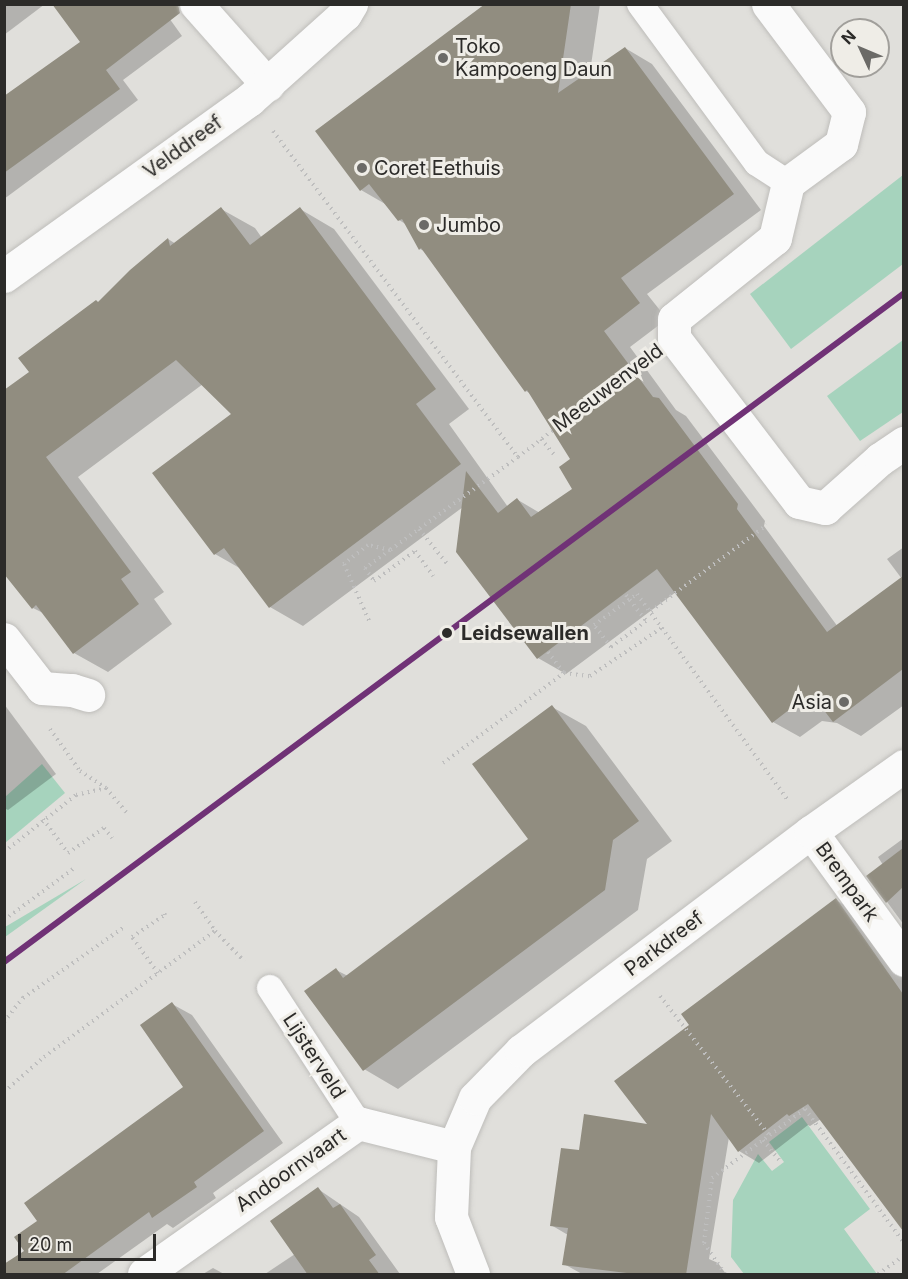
<!DOCTYPE html>
<html>
<head>
<meta charset="utf-8">
<style>
  body { margin:0 }
  #map { position:relative; width:908px; height:1279px; overflow:hidden; background:#e0dfdb; font-family:Inter,sans-serif }
  div>[style] { position:absolute }
  [style*='--x'] { left:calc(var(--x)*1px); top:calc(var(--y)*1px); width:calc(var(--w)*1px); rotate:calc(var(--a)*1deg) }
  .green>* { inset:0; background:#a6d3bd }
  .shadow>* { inset:0; background:#0003 }
  .building>* { inset:0; background:#918d80 }
  .path>* { height:4px; margin-top:-2px; transform-origin:0; background:repeating-linear-gradient(90deg,#bebebe 0 1.5px,transparent 0 6px) }
  .roads { filter:drop-shadow(0 0 2px #bebdba) drop-shadow(0 0 2px #bebdba) }
  .service>* { height:26px; margin:-13px; padding:0 13px; transform-origin:13px; border-radius:13px; background:#fafafa }
  .pedestrian>* { height:33px; margin:-16.5px; padding:0 16.5px; transform-origin:16.5px; border-radius:16.5px; background:#fafafa }
  .minor>* { height:33px; margin:-16.5px; padding:0 16.5px; transform-origin:16.5px; border-radius:16.5px; background:#fafafa }
  .tertiary>* { height:33px; margin:-16.5px; padding:0 16.5px; transform-origin:16.5px; border-radius:16.5px; background:#fafafa }
  .tram-1>* { height:6px; margin:-3px; padding:0 3px; transform-origin:3px; border-radius:3px; background:#703276 }
  .dots>* { width:16px; height:16px; translate:-50% -50%; box-sizing:border-box; border:3px solid #efede7; border-radius:50% }
  span { translate:-50% -50%; white-space:nowrap; text-align:center; line-height:1.15; -webkit-text-stroke:6px #efede7; paint-order:stroke }
  .poi-label { font-size:20px; color:#2c2b29 }
  .left { translate:0 -50%; text-align:left }
  .right { translate:-100% -50%; text-align:right }
  .street-label { font-size:20px; color:#2c2b29 }
  .stop-label { font-size:20px; color:#2c2b29; font-weight:700 }
  .frame { position:absolute; inset:0; border:6px solid #2c2b29; pointer-events:none }
  .north { position:absolute; left:830px; top:18px; width:60px; height:60px; box-sizing:border-box; background:#efede7; border:2px solid #a19f9b; border-radius:50%; rotate:314deg; font-size:16px; font-weight:700; line-height:24px; text-align:center; color:#2c2b29 }
  .north::after { content:''; display:block; margin:auto; width:21px; height:27px; background:#6b6a67; clip-path:polygon(50% 0,100% 100%,50% 72%,0 100%) }
  .scale { position:absolute; left:18px; top:1234px; width:138px; height:27px; box-sizing:border-box; border:3px solid #2c2b29; border-top:0; padding-left:8px; font-size:18px; line-height:21px; white-space:nowrap; color:#2c2b29; -webkit-text-stroke:4px #efede7; paint-order:stroke }
</style>
</head>
<body>
<div id="map">
  <div class="green">
    <i style="clip-path:polygon(903px 175px,903px 264px,791px 349px,750px 294px)"></i>
    <i style="clip-path:polygon(903px 340px,903px 412px,860px 441px,827px 396px)"></i>
    <i style="clip-path:polygon(42px 764px,65px 793px,5px 843px,5px 797px)"></i>
    <i style="clip-path:polygon(86px 879px,5px 937px,5px 927px)"></i>
    <i style="clip-path:polygon(802px 1117px,870px 1209px,844px 1229px,877px 1274px,744px 1274px,731px 1257px,733px 1200px,758px 1154px,772px 1171px,784px 1162px,769px 1142px)"></i>
  </div>
  <div class="shadow">
    <i style="clip-path:polygon(4px 4px,45px 4px,4px 35px)"></i>
    <i style="clip-path:polygon(159px 4px,182px 36px,123px 80px,138px 100px,4px 199px,4px 98px)"></i>
    <i style="clip-path:polygon(489px 4px,600px 4px,590px 72px,625px 48px,652px 64px,761px 210px,647px 294px,667px 319px,630px 347px,676px 410px,686px 416px,765px 521px,764px 526px,838px 627px,902px 579px,887px 559px,904px 547px,904px 705px,861px 736px,837px 723px,822px 721px,800px 737px,773px 722px,676px 592px,566px 674px,538px 658px,458px 551px,463px 507px,303px 626px,270px 607px,243px 570px,215px 554px,234px 414px,203px 384px,78px 477px,164px 592px,154px 599px,172px 624px,108px 672px,74px 653px,45px 614px,33px 608px,4px 572px,31px 372px,131px 271px,168px 239px,176px 244px,221px 209px,255px 228px,262px 238px,300px 209px,334px 229px,469px 409px,449px 424px,508px 507px,518px 500px,540px 513px,574px 489px,572px 459px,531px 394px,526px 391px,426px 252px,420px 249px,407px 225px,399px 220px,387px 205px,361px 190px)"></i>
    <i style="clip-path:polygon(4px 704px,56px 774px,8px 810px,4px 808px)"></i>
    <i style="clip-path:polygon(552px 707px,586px 726px,672px 841px,647px 859px,638px 910px,398px 1089px,364px 1069px,336px 970px,348px 976px,530px 840px)"></i>
    <i style="clip-path:polygon(904px 838px,904px 925px,868px 876px,883px 865px,878px 857px)"></i>
    <i style="clip-path:polygon(836px 900px,856px 912px,904px 977px,904px 1229px,821px 1119px,810px 1126px,808px 1125px,759px 1163px,739px 1151px,729px 1137px,709px 1259px,718px 1263px,726px 1274px,582px 1274px,564px 1264px,568px 1235px,551px 1225px,580px 1152px,650px 1126px,691px 1025px)"></i>
    <i style="clip-path:polygon(172px 1004px,192px 1015px,283px 1143px,213px 1193px,216px 1198px,173px 1228px,167px 1224px,97px 1274px,4px 1274px,26px 1251px,39px 1221px,185px 1087px)"></i>
    <i style="clip-path:polygon(318px 1189px,359px 1217px,400px 1274px,265px 1274px,295px 1254px)"></i>
    <i style="clip-path:polygon(213px 1268px,224px 1274px,203px 1274px)"></i>
  </div>
  <div class="building">
    <i style="clip-path:polygon(52px 4px,178px 4px,180px 13px,106px 70px,120px 89px,4px 173px,4px 96px,80px 42px)"></i>
    <i style="clip-path:polygon(485px 4px,571px 4px,558px 93px,625px 47px,734px 194px,621px 278px,640px 303px,604px 331px,653px 397px,659px 398px,738px 504px,737px 509px,827px 632px,903px 576px,903px 669px,833px 722px,823px 709px,794px 706px,772px 723px,657px 569px,537px 659px,456px 552px,466px 471px,498px 513px,517px 498px,531px 517px,572px 489px,559px 467px,570px 459px,527px 390px,525px 392px,421px 248px,419px 250px,402px 219px,398px 221px,369px 184px,360px 191px,315px 131px)"></i>
    <i style="clip-path:polygon(221px 207px,250px 245px,300px 207px,436px 389px,416px 404px,461px 464px,269px 608px,224px 548px,214px 555px,152px 473px,231px 414px,176px 360px,46px 457px,131px 572px,121px 579px,139px 604px,73px 654px,36px 605px,32px 609px,4px 574px,4px 390px,29px 372px,18px 358px,96px 300px,98px 302px,130px 270px,168px 238px,170px 246px)"></i>
    <i style="clip-path:polygon(552px 705px,639px 821px,613px 840px,605px 890px,363px 1071px,304px 991px,336px 968px,343px 978px,528px 839px,472px 764px)"></i>
    <i style="clip-path:polygon(903px 848px,903px 887px,886px 903px,866px 876px)"></i>
    <i style="clip-path:polygon(836px 898px,903px 994px,903px 1231px,808px 1104px,789px 1116px,787px 1114px,738px 1152px,711px 1114px,686px 1275px,643px 1275px,562px 1265px,568px 1228px,550px 1226px,561px 1148px,579px 1150px,584px 1114px,647px 1124px,614px 1081px,689px 1025px,681px 1014px)"></i>
    <i style="clip-path:polygon(172px 1002px,264px 1131px,194px 1182px,197px 1187px,152px 1218px,149px 1212px,62px 1275px,4px 1275px,4px 1264px,24px 1251px,14px 1237px,37px 1221px,24px 1203px,183px 1087px,140px 1025px)"></i>
    <i style="clip-path:polygon(318px 1187px,333px 1208px,340px 1204px,376px 1255px,369px 1260px,380px 1275px,308px 1275px,270px 1221px)"></i>
  </div>
  <div class="path">
    <i style="--x:273;--y:131;--w:408;--a:53.1"></i>
    <i style="--x:518;--y:457;--w:158;--a:144"></i>
    <i style="--x:390;--y:550;--w:23;--a:-167"></i>
    <i style="--x:368;--y:545;--w:31;--a:142"></i>
    <i style="--x:344;--y:564;--w:64;--a:66.2"></i>
    <i style="--x:541;--y:439;--w:23;--a:50"></i>
    <i style="--x:518;--y:457;--w:156;--a:-37.5"></i>
    <i style="--x:419;--y:529;--w:46;--a:51.1"></i>
    <i style="--x:390;--y:550;--w:31;--a:144"></i>
    <i style="--x:365;--y:568;--w:16;--a:55"></i>
    <i style="--x:374;--y:581;--w:51;--a:-36.2"></i>
    <i style="--x:415;--y:551;--w:31;--a:54"></i>
    <i style="--x:626;--y:595;--w:33;--a:52"></i>
    <i style="--x:646;--y:621;--w:44;--a:143.4"></i>
    <i style="--x:611;--y:647;--w:28;--a:-128"></i>
    <i style="--x:594;--y:625;--w:53;--a:-35.8"></i>
    <i style="--x:637;--y:594;--w:255;--a:53.8"></i>
    <i style="--x:651;--y:611;--w:144;--a:-36.6"></i>
    <i style="--x:548;--y:652;--w:26;--a:53"></i>
    <i style="--x:50;--y:729;--w:52;--a:54.5"></i>
    <i style="--x:80;--y:771;--w:31;--a:33"></i>
    <i style="--x:106;--y:788;--w:33;--a:50"></i>
    <i style="--x:443;--y:763;--w:151;--a:-36.6"></i>
    <i style="--x:564;--y:673;--w:26;--a:7"></i>
    <i style="--x:590;--y:676;--w:88;--a:-33.9"></i>
    <i style="--x:43;--y:819;--w:42;--a:53.7"></i>
    <i style="--x:68;--y:853;--w:44;--a:-34.8"></i>
    <i style="--x:104;--y:828;--w:13;--a:51"></i>
    <i style="--x:4;--y:852;--w:92;--a:-38.4"></i>
    <i style="--x:76;--y:795;--w:31;--a:-13"></i>
    <i style="--x:195;--y:902;--w:35;--a:55"></i>
    <i style="--x:215;--y:931;--w:42;--a:46"></i>
    <i style="--x:4;--y:920;--w:89;--a:-36.4"></i>
    <i style="--x:158;--y:973;--w:44;--a:-125.8"></i>
    <i style="--x:132;--y:937;--w:40;--a:-34"></i>
    <i style="--x:165;--y:915;--w:3;--a:-108"></i>
    <i style="--x:660;--y:996;--w:177;--a:51.9"></i>
    <i style="--x:4;--y:1022;--w:31;--a:-52"></i>
    <i style="--x:23;--y:998;--w:123;--a:-35.1"></i>
    <i style="--x:4;--y:1092;--w:53;--a:-41.2"></i>
    <i style="--x:44;--y:1057;--w:212;--a:-36.4"></i>
    <i style="--x:763;--y:1140;--w:26;--a:51"></i>
    <i style="--x:725;--y:1274;--w:37;--a:-124"></i>
    <i style="--x:704;--y:1243;--w:65;--a:-83"></i>
    <i style="--x:712;--y:1178;--w:116;--a:-36.6"></i>
    <i style="--x:805;--y:1109;--w:167;--a:53.5"></i>
    <i style="--x:878;--y:1274;--w:32;--a:-35"></i>
  </div>
  <div class="roads">
    <div class="service">
      <i style="--x:640;--y:4;--w:197;--a:53.7"></i>
      <i style="--x:757;--y:163;--w:37;--a:33"></i>
      <i style="--x:270;--y:988;--w:161;--a:56.9"></i>
    </div>
    <div class="pedestrian">
      <i style="--x:811;--y:832;--w:158;--a:54"></i>
    </div>
    <div class="minor">
      <i style="--x:196;--y:4;--w:108;--a:48.4"></i>
      <i style="--x:768;--y:4;--w:135;--a:53.1"></i>
      <i style="--x:849;--y:112;--w:33;--a:104"></i>
      <i style="--x:841;--y:144;--w:66;--a:143.7"></i>
      <i style="--x:788;--y:183;--w:57;--a:103.3"></i>
      <i style="--x:775;--y:238;--w:129;--a:141.3"></i>
      <i style="--x:674;--y:319;--w:19;--a:90"></i>
      <i style="--x:674;--y:338;--w:206;--a:52.7"></i>
      <i style="--x:799;--y:502;--w:27;--a:13"></i>
      <i style="--x:825;--y:508;--w:74;--a:-41.7"></i>
      <i style="--x:880;--y:459;--w:29;--a:-34"></i>
      <i style="--x:4;--y:639;--w:62;--a:52.2"></i>
      <i style="--x:42;--y:688;--w:30;--a:4"></i>
      <i style="--x:72;--y:690;--w:17;--a:17"></i>
      <i style="--x:144;--y:1274;--w:262;--a:-35.2"></i>
      <i style="--x:358;--y:1123;--w:99;--a:14"></i>
    </div>
    <div class="tertiary">
      <i style="--x:4;--y:276;--w:302;--a:-35.7"></i>
      <i style="--x:249;--y:100;--w:129;--a:-41.9"></i>
      <i style="--x:345;--y:14;--w:12;--a:-59"></i>
      <i style="--x:473;--y:1274;--w:61;--a:-111.1"></i>
      <i style="--x:451;--y:1217;--w:70;--a:-87.5"></i>
      <i style="--x:454;--y:1147;--w:53;--a:-66.8"></i>
      <i style="--x:475;--y:1098;--w:66;--a:-45.6"></i>
      <i style="--x:521;--y:1051;--w:363;--a:-37.1"></i>
      <i style="--x:811;--y:832;--w:114;--a:-35.4"></i>
    </div>
  </div>
  <div class="tram-1">
    <i style="--x:4;--y:962;--w:1121;--a:-36.62"></i>
  </div>
  <div class="dots">
    <i style="left:443px;top:58px;background:#6b6a67"></i>
    <i style="left:362px;top:168px;background:#6b6a67"></i>
    <i style="left:424px;top:225px;background:#6b6a67"></i>
    <i style="left:447px;top:633px;background:#2c2b29"></i>
    <i style="left:844px;top:702px;background:#6b6a67"></i>
  </div>
  <div class="poi-label">
    <span class="left" style="left:455px;top:58px">Toko<br>Kampoeng Daun</span>
    <span class="left" style="left:374px;top:168px">Coret Eethuis</span>
    <span class="left" style="left:436px;top:225px">Jumbo</span>
    <span class="right" style="left:832px;top:702px">Asia</span>
  </div>
  <div class="street-label">
    <span style="left:183px;top:147px;rotate:-36deg">Velddreef</span>
    <span style="left:608px;top:388px;rotate:-37deg">Meeuwenveld</span>
    <span style="left:847px;top:882px;rotate:54deg">Brempark</span>
    <span style="left:664px;top:944px;rotate:-37deg">Parkdreef</span>
    <span style="left:314px;top:1056px;rotate:57deg">Lijsterveld</span>
    <span style="left:291px;top:1170px;rotate:-35deg">Andoornvaart</span>
  </div>
  <div class="stop-label">
    <span class="left" style="left:461px;top:633px">Leidsewallen</span>
  </div>
  <div class="frame"></div>
  <div class="north">N</div>
  <div class="scale">20 m</div>
</div>
</body>
</html>
